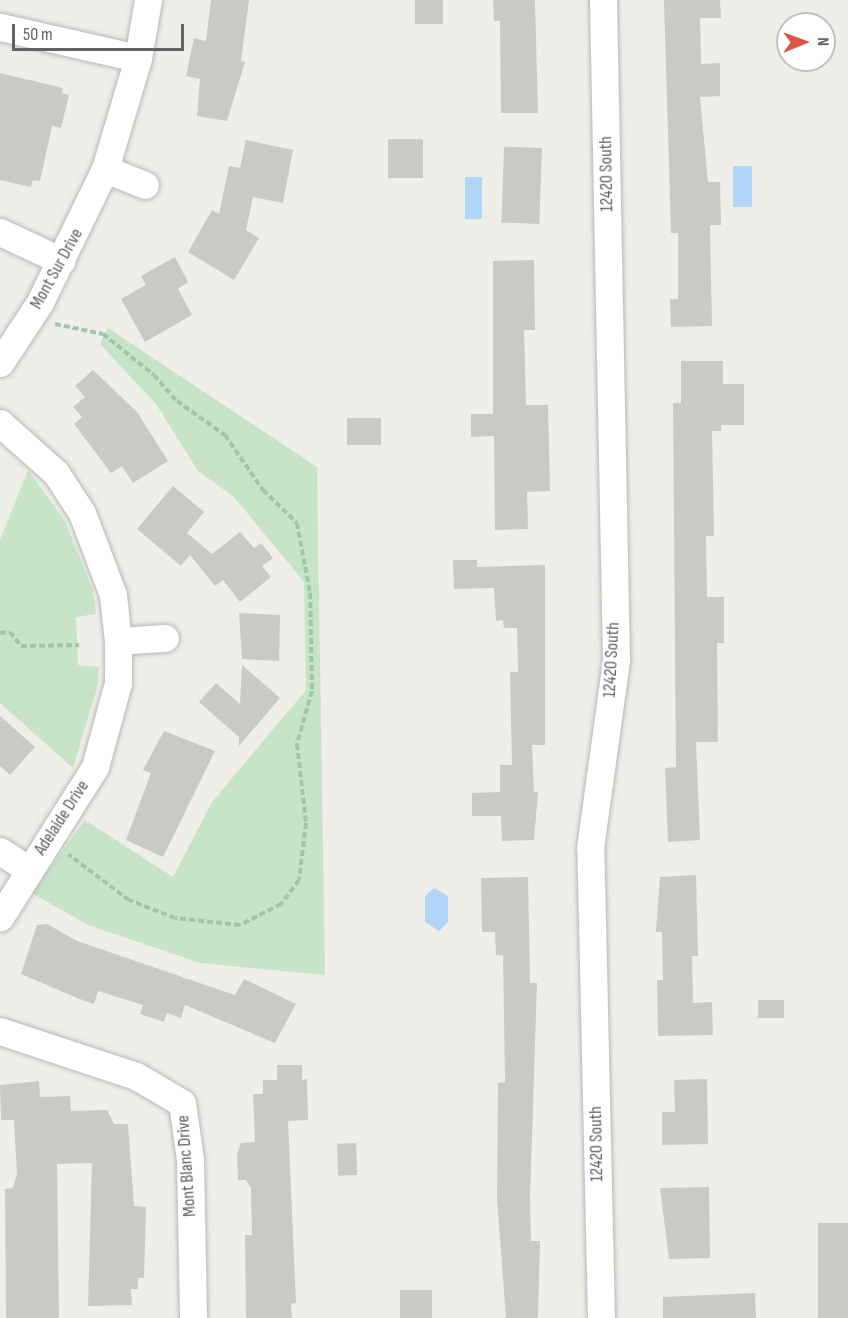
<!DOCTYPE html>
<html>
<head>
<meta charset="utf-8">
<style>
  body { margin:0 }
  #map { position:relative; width:848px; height:1318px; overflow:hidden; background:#f0eee8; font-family:"Sofia Sans Condensed",sans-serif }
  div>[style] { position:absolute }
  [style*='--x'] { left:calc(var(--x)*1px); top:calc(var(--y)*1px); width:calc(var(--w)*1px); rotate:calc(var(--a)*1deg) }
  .green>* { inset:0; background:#c7e4c8 }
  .water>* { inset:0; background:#b0d6f7; transform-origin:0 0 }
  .building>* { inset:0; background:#cbc9c4; transform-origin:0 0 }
  .path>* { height:4px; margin-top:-2px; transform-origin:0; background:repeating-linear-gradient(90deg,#a0c5ad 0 6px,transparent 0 9px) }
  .roads { filter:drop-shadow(0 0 2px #b5b7bb) drop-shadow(0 0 2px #b5b7bb) }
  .minor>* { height:27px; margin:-13.5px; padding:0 13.5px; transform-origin:13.5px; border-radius:13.5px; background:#fff }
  span { translate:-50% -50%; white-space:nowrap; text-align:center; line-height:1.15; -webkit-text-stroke:4.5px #fff; paint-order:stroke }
  .street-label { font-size:18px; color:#5f6266 }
  .north { position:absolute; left:776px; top:12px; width:60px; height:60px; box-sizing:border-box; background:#fff; border:2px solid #bfc0c2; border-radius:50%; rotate:89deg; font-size:16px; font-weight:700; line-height:24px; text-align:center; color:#5f6266 }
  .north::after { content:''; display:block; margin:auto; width:21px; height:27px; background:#d95544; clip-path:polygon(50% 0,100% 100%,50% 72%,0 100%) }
  .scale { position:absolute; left:12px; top:24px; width:172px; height:27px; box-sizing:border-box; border:3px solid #5f6266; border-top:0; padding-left:8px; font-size:18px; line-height:21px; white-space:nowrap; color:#5f6266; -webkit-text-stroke:4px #fff; paint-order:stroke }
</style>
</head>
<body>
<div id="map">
  <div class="green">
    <i style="clip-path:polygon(108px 328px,317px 467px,325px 975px,200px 963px,88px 925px,32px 893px,85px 820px,173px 877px,212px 802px,306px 690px,304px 582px,234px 497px,198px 471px,156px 404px,100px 344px)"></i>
    <i style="clip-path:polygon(28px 470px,65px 521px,93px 591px,96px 614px,76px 617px,78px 665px,99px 667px,98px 685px,73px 768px,0 703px,0 540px)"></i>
  </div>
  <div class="water">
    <i style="left:733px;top:166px;width:19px;height:41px"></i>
    <i style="left:465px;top:177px;width:17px;height:42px"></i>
    <i style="clip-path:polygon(434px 888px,448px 896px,448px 922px,439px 931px,425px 922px,425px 896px)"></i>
  </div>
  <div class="building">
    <i style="clip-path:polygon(211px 0,249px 0,241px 61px,245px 62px,227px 121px,197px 116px,200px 79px,186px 76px,194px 38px,206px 41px)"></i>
    <i style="left:415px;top:0;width:28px;height:24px"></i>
    <i style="clip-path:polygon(493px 0,535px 0,538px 113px,501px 113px,500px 21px,494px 21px)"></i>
    <i style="clip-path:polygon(664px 0,720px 0,721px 18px,700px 18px,701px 64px,720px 63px,720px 96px,700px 97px,708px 182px,720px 182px,721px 225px,710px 225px,712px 326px,671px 327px,670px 299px,678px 299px,678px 233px,671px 233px)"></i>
    <i style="clip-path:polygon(0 73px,63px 88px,62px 93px,69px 95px,61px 128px,52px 126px,40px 181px,33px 180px,31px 187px,0 180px)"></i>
    <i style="left:423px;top:139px;width:39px;height:35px;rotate:90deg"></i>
    <i style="clip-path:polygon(246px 140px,293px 150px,283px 203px,253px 197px,246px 230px,259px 238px,234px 280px,188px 252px,212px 210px,219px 214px,229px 166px,240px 168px)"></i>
    <i style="left:542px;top:148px;width:76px;height:38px;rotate:92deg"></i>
    <i style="clip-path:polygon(175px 257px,188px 282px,178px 289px,192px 315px,145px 342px,121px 299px,146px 285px,141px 276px)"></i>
    <i style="clip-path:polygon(534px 260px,535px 330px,524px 330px,526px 405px,548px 405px,550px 491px,527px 492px,528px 529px,495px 530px,494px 436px,471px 437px,471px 414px,493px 414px,493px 261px)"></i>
    <i style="clip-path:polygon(681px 361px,723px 361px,723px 384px,744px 384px,744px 425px,721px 425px,721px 431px,712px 431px,714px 536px,706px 536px,707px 597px,724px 597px,724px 643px,717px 643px,718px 742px,696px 742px,700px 840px,668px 842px,665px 768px,676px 767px,673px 403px,681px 403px)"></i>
    <i style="clip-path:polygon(93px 370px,137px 412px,168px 461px,133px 483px,122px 466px,111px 473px,74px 424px,82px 417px,73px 407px,85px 397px,75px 386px)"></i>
    <i style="left:347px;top:418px;width:34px;height:27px"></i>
    <i style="clip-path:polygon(173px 486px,204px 512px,187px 533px,212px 554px,240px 532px,254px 548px,261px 543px,273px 558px,262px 566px,271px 577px,240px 602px,223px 580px,215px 586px,190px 555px,181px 566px,137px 529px)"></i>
    <i style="clip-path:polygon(453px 560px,477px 560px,477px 567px,545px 565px,545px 745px,532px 745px,534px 792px,538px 792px,534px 840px,502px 841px,501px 816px,472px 816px,472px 793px,500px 792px,500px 765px,512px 765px,510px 672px,518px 672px,517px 628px,504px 628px,503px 620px,496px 621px,494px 588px,454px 589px)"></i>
    <i style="clip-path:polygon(239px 613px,280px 615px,279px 661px,242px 659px)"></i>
    <i style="clip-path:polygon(242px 665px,280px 698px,239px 746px,239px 737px,199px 702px,216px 683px,240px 704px)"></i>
    <i style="clip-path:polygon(0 716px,35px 747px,10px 775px,0 766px)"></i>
    <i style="clip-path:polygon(164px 731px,215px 751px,163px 857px,126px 840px,151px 773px,143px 770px)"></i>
    <i style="clip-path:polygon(696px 875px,698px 956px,692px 956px,693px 1003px,712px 1002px,713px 1035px,658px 1036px,657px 980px,663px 980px,662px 932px,656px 932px,660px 877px)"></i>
    <i style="clip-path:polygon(528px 877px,530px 983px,537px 983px,530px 1198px,531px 1241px,540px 1241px,538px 1318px,506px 1318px,497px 1199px,498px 1083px,505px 1082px,503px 955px,496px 955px,495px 932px,482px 932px,481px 878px)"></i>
    <i style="clip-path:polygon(47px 924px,77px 941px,235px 995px,244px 979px,296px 1004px,275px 1043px,185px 1005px,181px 1018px,167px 1013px,164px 1022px,140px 1014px,143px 1005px,98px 991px,94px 1004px,77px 998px,21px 974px,37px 925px)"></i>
    <i style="left:758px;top:1000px;width:26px;height:18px"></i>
    <i style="clip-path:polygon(277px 1065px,302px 1065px,302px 1080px,307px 1079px,308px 1120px,288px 1121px,296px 1303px,291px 1304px,292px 1318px,246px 1318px,245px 1235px,252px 1235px,251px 1188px,246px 1180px,238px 1180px,237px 1155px,241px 1143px,255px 1142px,253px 1094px,263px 1094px,263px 1080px,277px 1080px)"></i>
    <i style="clip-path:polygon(707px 1079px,708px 1144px,662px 1145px,662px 1112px,675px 1112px,674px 1080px)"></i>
    <i style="clip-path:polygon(39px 1081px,40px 1097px,70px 1096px,71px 1111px,107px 1110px,114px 1124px,128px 1124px,134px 1206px,146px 1207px,144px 1278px,138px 1278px,138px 1289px,131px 1289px,132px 1305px,88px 1306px,92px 1163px,57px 1164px,59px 1318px,6px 1318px,5px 1189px,13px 1188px,17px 1174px,14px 1120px,1px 1120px,0 1085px)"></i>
    <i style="left:356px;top:1143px;width:32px;height:19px;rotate:88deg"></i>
    <i style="clip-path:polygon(709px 1187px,710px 1258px,669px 1259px,660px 1188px)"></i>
    <i style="left:848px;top:1223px;width:95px;height:30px;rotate:90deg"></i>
    <i style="left:400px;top:1290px;width:32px;height:28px"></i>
    <i style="clip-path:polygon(755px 1293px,756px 1318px,663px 1318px,663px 1297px)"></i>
  </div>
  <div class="path">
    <i style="--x:55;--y:324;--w:49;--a:11.8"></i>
    <i style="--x:103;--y:334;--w:65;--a:38.8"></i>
    <i style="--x:154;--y:375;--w:35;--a:49"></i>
    <i style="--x:177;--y:401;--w:59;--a:35.3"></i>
    <i style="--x:225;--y:435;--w:67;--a:55.4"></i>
    <i style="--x:263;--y:490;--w:47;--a:44.1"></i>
    <i style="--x:297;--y:523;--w:71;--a:79.5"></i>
    <i style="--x:310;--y:593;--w:98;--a:88.8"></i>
    <i style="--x:312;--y:691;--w:55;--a:105.8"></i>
    <i style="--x:297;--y:744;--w:80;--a:83.5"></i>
    <i style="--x:306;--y:823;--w:57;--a:97"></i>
    <i style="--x:299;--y:880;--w:30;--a:127"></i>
    <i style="--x:281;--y:904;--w:46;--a:152.9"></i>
    <i style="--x:240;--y:925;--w:65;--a:-173.9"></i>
    <i style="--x:175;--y:918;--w:49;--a:-158.6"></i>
    <i style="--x:129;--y:900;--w:76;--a:-143"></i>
    <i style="--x:0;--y:633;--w:10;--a:-6"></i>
    <i style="--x:10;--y:632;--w:18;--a:52"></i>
    <i style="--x:21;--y:646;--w:58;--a:-1"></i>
  </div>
  <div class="roads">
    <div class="minor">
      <i style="--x:0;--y:27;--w:141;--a:12.7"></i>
      <i style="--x:105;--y:169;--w:43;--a:21.8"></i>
      <i style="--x:0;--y:232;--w:68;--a:25.1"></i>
      <i style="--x:0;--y:363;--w:73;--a:-56.7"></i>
      <i style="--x:40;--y:302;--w:148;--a:-64"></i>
      <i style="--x:105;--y:169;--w:116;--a:-73.4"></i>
      <i style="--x:138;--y:58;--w:59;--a:-80.2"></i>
      <i style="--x:0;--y:423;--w:75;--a:41.8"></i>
      <i style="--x:56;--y:473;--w:48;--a:57"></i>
      <i style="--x:82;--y:513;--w:88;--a:69.3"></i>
      <i style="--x:113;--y:595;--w:46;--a:83.8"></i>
      <i style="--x:118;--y:641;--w:42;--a:90"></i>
      <i style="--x:118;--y:683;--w:87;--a:105.3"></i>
      <i style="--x:95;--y:767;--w:178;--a:122.3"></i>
      <i style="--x:118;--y:641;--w:47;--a:-3.7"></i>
      <i style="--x:0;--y:851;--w:33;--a:33"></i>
      <i style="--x:0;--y:1031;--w:143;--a:18.3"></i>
      <i style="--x:136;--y:1076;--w:53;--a:30.4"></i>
      <i style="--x:182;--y:1103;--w:57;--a:81.9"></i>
      <i style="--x:190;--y:1159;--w:159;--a:88.9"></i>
      <i style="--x:601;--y:1318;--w:470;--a:-91.3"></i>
      <i style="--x:590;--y:848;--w:190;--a:-82.1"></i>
      <i style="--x:616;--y:660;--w:660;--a:-91.13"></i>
    </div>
  </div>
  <div class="street-label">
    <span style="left:607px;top:174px;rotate:-91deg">12420 South</span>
    <span style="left:57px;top:269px;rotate:-61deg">Mont Sur Drive</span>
    <span style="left:612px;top:660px;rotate:-87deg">12420 South</span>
    <span style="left:62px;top:818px;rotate:-57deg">Adelaide Drive</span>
    <span style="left:597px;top:1144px;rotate:-91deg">12420 South</span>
    <span style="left:187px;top:1166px;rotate:-94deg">Mont Blanc Drive</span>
  </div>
  <div class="north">N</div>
  <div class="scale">50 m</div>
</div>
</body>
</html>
